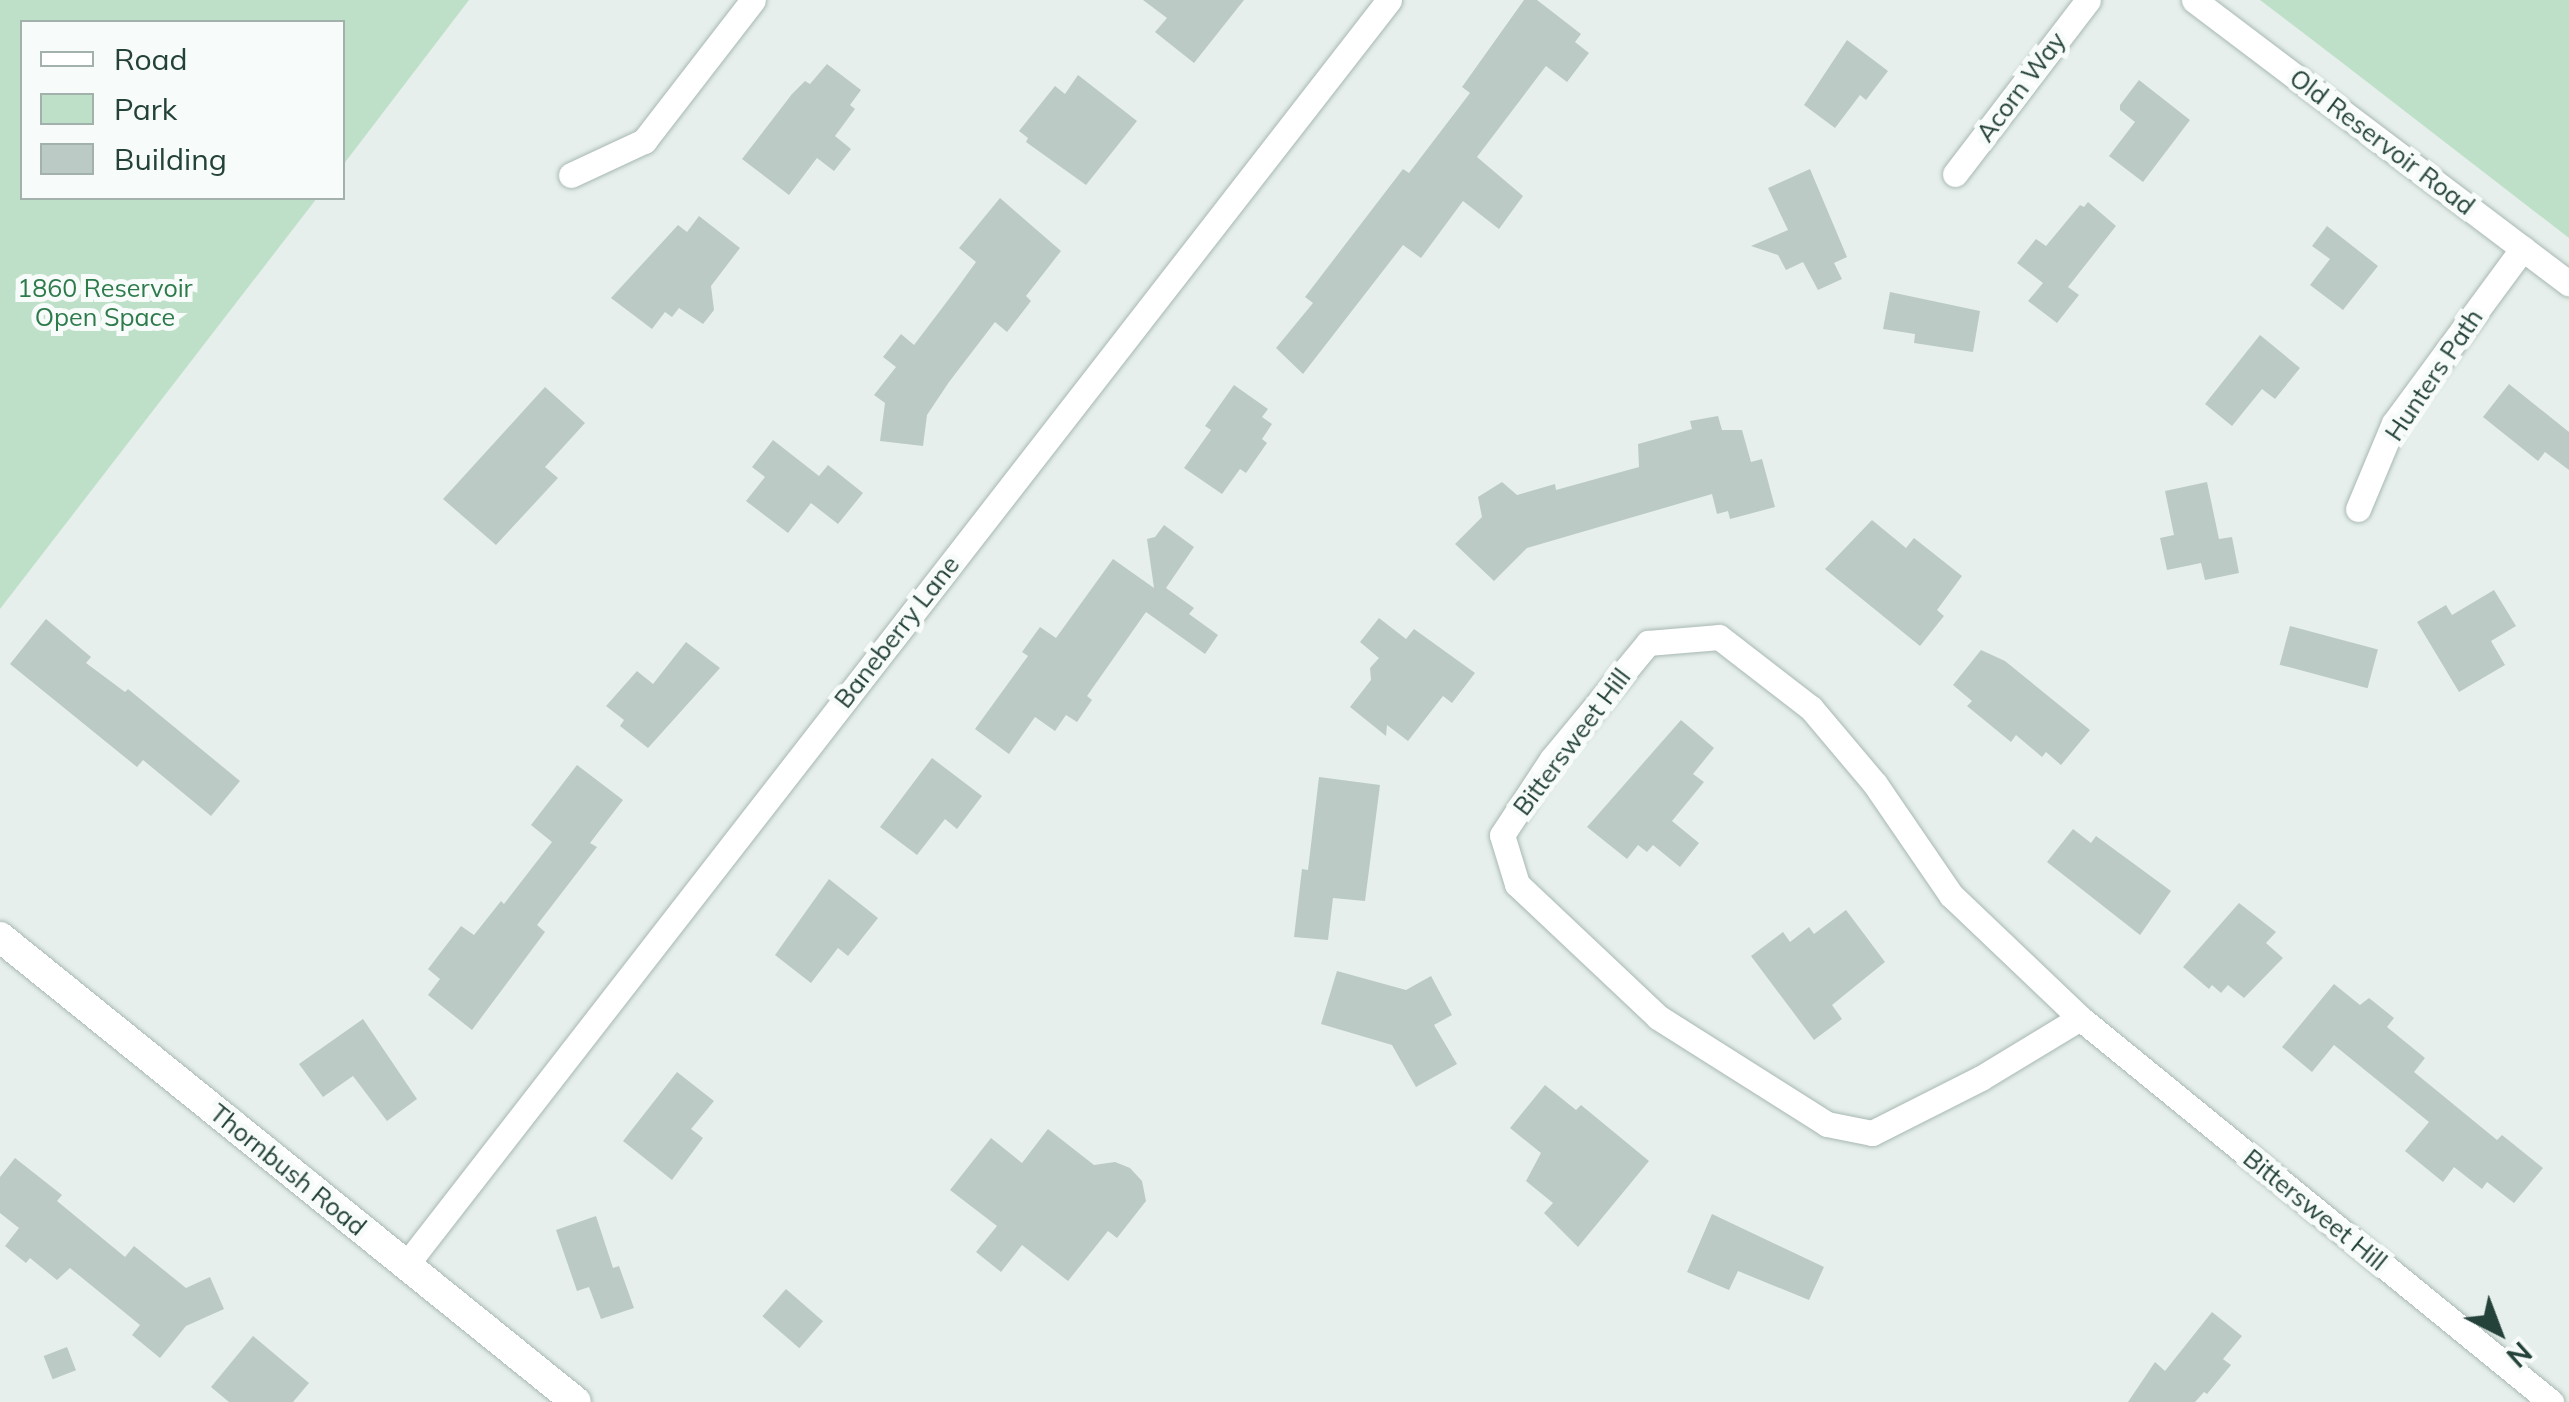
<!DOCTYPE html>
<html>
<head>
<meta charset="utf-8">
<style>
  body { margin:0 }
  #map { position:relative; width:2569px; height:1402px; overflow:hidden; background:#e6efeb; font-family:Mulish,sans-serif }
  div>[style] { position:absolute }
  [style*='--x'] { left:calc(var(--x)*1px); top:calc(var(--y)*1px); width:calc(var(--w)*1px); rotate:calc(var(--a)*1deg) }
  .green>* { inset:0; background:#bfe0c8 }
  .building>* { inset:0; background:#bbcac4; transform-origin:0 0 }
  .roads { filter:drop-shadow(0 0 2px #a8b8b2) drop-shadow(0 0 2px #a8b8b2) }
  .street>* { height:25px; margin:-12.5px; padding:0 12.5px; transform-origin:12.5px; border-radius:12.5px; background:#fff }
  .secondary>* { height:30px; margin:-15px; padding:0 15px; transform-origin:15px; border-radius:15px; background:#fff }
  span { translate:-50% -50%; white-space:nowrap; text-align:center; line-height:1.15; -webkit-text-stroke:10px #f7fbf9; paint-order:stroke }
  .street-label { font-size:25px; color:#24423a }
  .park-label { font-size:25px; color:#2d7a4b }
  .legend { position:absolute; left:20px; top:20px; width:325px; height:180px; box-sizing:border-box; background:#f7fbf9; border:2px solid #a3b1ad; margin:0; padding:12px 18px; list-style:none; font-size:30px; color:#24423a }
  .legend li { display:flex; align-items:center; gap:20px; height:50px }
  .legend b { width:50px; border:2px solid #a3b1ad }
  .north { position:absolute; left:2449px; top:1282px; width:100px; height:100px; -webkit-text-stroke:8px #f7fbf9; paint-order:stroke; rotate:138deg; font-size:28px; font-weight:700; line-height:40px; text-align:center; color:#24423a }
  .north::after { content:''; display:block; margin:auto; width:35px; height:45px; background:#24423a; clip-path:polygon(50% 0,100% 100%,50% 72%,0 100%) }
</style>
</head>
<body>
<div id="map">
  <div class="green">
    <i style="clip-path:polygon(0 0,469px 0,343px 165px,342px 22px,22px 22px,22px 198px,317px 198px,0 609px)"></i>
    <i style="clip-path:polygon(2260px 0,2569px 0,2569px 238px,2340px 61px)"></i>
  </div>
  <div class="building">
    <i style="clip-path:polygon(1143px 0,1244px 0,1194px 63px,1155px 32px,1167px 18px)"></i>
    <i style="clip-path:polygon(1524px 0,1537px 0,1581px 34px,1575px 42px,1589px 53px,1567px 82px,1546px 66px,1477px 157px,1523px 196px,1499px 229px,1463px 201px,1421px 258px,1403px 245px,1303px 374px,1276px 348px,1313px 303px,1305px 297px,1403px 169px,1409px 173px,1470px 93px,1462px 87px)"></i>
    <i style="clip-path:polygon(1847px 40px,1888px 71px,1866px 100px,1860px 95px,1835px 128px,1804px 105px)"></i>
    <i style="clip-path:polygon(827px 64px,861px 90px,850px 105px,855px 109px,835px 136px,851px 149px,834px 171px,817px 158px,789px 195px,742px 159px,792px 94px,805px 81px,810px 84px)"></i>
    <i style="clip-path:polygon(1078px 75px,1137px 121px,1086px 185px,1026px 142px,1028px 138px,1019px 131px,1055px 86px,1065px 94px)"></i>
    <i style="clip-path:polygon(2139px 80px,2190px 120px,2143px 182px,2109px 156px,2135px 122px,2120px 110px,2120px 105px)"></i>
    <i style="clip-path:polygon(1810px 169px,1847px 257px,1834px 263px,1842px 279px,1818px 290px,1803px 262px,1786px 270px,1778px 255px,1751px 246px,1788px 230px,1768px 188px)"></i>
    <i style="clip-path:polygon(1000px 198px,1061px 251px,1026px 296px,1031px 301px,1007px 332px,995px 322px,949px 382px,927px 415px,923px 446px,880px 441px,885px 403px,874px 395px,896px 367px,883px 357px,901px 334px,914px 345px,955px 291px,976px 262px,959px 248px)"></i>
    <i style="clip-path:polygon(2088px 202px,2116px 226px,2068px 287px,2079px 295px,2057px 323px,2028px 301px,2043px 283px,2017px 263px,2036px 239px,2046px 246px,2080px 205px,2084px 207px)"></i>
    <i style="clip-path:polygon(699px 216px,740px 248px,711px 286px,714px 310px,703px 324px,679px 308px,672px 317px,665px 312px,652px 329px,611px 298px,678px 225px,687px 232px)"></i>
    <i style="clip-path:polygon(2327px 226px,2378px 266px,2343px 310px,2310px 285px,2330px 259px,2312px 246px)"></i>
    <i style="clip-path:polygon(1890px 292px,1980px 311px,1973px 352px,1914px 343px,1915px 334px,1883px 329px)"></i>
    <i style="clip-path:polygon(2260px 335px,2300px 368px,2275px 399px,2262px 389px,2232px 426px,2205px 404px)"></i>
    <i style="clip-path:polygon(2509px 384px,2569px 432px,2569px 470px,2545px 452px,2538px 461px,2483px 417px)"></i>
    <i style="clip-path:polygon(1234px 385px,1268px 409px,1262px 417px,1272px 424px,1262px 439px,1267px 443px,1246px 473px,1240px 469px,1222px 494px,1184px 468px,1211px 430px,1205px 426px)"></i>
    <i style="clip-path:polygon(545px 387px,585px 423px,545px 467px,558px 478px,496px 545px,443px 499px)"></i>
    <i style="clip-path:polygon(1718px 416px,1722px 430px,1742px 430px,1751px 462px,1762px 459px,1775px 507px,1730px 519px,1728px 511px,1717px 514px,1712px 494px,1527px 548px,1494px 581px,1455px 544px,1482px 517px,1478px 497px,1502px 482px,1517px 495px,1555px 484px,1556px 490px,1639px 467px,1638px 444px,1692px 429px,1690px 421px)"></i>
    <i style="clip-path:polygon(773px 440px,819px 476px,828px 465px,863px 493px,838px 524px,811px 503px,788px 533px,746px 501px,765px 477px,752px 467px)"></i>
    <i style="clip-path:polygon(2207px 482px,2219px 539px,2232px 537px,2239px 573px,2205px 580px,2201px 563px,2167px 570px,2160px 538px,2174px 535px,2165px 491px)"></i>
    <i style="clip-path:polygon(1872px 520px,1906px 548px,1914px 538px,1962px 576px,1937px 610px,1944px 616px,1920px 646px,1825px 569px)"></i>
    <i style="clip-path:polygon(1164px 525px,1194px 547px,1166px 588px,1194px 608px,1189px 614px,1218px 635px,1205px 654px,1146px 612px,1087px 696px,1092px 700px,1077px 722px,1066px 715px,1055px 731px,1035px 717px,1009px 754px,975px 729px,1028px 656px,1022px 652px,1040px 627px,1056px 638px,1113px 559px,1154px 588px,1147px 539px,1155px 537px)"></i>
    <i style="clip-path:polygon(2494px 590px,2516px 626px,2491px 641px,2505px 665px,2459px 692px,2417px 622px,2446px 605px,2452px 615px)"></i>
    <i style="clip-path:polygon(1379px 618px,1406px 639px,1414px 629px,1475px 673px,1452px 703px,1443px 696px,1408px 741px,1387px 725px,1386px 736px,1350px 707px,1371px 680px,1370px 668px,1379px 658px,1360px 642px)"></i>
    <i style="clip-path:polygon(46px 619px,91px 657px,86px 663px,125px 692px,128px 689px,240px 781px,211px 816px,143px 760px,137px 767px,10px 664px)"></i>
    <i style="left:2290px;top:626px;width:91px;height:40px;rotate:15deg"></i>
    <i style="clip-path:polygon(686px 642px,720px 668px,648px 748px,620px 726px,624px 720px,606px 706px,637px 671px,653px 684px)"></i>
    <i style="clip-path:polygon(1981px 650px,2005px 661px,2090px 730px,2061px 765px,2046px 752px,2042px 757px,2016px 735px,2011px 742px,1967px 706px,1972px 701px,1953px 685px)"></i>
    <i style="clip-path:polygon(1681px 720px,1714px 748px,1693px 774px,1704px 782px,1672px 821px,1699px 843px,1680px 867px,1653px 845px,1647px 852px,1638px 845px,1627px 859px,1587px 827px)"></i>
    <i style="clip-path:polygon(932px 758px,982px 796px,957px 829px,945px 819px,917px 855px,880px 827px)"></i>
    <i style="clip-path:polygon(577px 765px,623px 800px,590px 843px,597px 847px,537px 925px,545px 932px,472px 1030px,428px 995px,440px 979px,428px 969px,461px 926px,474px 935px,501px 901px,504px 904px,552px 842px,531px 825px)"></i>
    <i style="clip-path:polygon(1319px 777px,1380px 785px,1365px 901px,1333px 898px,1328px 940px,1294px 937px,1302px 869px,1308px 870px)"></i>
    <i style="clip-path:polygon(2073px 829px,2091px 843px,2096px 836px,2171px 891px,2140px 935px,2047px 862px)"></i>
    <i style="clip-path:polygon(829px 879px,878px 918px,848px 956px,838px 948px,811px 983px,775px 955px)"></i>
    <i style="clip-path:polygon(2239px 903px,2276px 932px,2266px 943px,2283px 958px,2244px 998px,2228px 985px,2221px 993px,2212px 985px,2209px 989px,2183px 967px)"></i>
    <i style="clip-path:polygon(1846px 910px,1885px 962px,1832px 1005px,1842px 1019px,1814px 1040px,1751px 956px,1783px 932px,1790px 942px,1809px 927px,1814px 934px)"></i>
    <i style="clip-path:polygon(1337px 971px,1406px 990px,1431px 976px,1452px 1015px,1434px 1025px,1457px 1064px,1416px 1087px,1392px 1045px,1321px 1024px)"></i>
    <i style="clip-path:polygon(2334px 984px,2360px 1005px,2369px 998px,2394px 1018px,2387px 1027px,2425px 1058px,2414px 1072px,2497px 1140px,2502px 1135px,2543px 1168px,2514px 1203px,2487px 1182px,2482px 1189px,2454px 1167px,2443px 1182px,2405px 1151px,2429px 1122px,2334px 1045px,2312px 1072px,2282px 1047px)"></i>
    <i style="clip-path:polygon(363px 1019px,417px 1099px,387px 1121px,353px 1076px,323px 1097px,299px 1064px)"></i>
    <i style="clip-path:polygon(677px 1072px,714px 1101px,691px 1129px,703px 1138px,672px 1180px,623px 1141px)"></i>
    <i style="clip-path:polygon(1545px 1085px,1576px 1110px,1581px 1105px,1649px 1161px,1578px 1247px,1544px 1213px,1553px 1203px,1526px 1181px,1541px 1153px,1510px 1128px)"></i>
    <i style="clip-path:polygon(1048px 1129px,1094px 1165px,1115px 1162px,1130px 1168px,1142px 1181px,1146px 1201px,1117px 1238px,1108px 1231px,1068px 1281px,1022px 1245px,1001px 1272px,976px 1252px,997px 1226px,950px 1190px,991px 1138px,1022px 1163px)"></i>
    <i style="clip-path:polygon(15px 1158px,62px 1195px,57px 1201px,125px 1257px,134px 1246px,186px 1288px,210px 1277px,224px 1309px,186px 1326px,160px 1358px,132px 1335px,140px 1325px,70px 1268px,57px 1280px,30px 1258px,26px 1263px,5px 1246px,19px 1228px,0 1213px,0 1177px)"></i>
    <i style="clip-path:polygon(1712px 1214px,1824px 1267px,1809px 1300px,1738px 1271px,1729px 1290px,1687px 1272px)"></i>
    <i style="clip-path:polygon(596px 1216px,613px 1268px,619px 1266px,634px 1308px,601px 1319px,589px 1287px,577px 1291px,556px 1230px)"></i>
    <i style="left:786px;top:1289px;width:49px;height:36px;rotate:41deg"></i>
    <i style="clip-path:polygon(2212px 1312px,2242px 1336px,2223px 1359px,2231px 1365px,2207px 1394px,2204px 1392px,2195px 1402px,2128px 1402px,2155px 1362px,2165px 1371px)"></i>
    <i style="clip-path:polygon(253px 1336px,309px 1383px,293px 1402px,229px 1402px,211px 1387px)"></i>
    <i style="left:67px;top:1347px;width:25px;height:25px;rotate:69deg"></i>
  </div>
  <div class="roads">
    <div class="street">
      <i style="--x:2194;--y:0;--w:470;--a:37.1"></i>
      <i style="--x:1955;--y:174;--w:219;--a:-52.6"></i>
      <i style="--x:571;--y:175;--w:81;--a:-25"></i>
      <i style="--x:644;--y:141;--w:178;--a:-52.3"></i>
      <i style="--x:2358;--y:509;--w:93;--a:-67.3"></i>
      <i style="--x:2394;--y:423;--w:217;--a:-53.6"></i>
      <i style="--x:1719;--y:637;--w:116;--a:37.7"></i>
      <i style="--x:1811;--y:708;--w:99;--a:49.9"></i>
      <i style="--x:1875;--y:784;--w:135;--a:55.6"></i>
      <i style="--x:1951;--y:895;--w:178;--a:43.6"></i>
      <i style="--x:2080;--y:1018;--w:116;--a:148.8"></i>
      <i style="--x:1981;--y:1078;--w:122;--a:153.2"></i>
      <i style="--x:1872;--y:1133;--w:46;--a:-168.7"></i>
      <i style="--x:1827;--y:1124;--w:200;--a:-147.7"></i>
      <i style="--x:1658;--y:1017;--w:194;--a:-136.7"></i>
      <i style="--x:1517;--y:884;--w:51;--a:-107"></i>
      <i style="--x:1502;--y:835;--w:91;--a:-56.7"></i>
      <i style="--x:1552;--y:759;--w:151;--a:-50.4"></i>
      <i style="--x:1648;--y:643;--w:71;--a:-4.8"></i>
      <i style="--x:2080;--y:1018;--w:608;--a:39.19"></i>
      <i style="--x:406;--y:1265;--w:1602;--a:-52.15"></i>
    </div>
    <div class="secondary">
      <i style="--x:0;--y:937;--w:740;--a:38.91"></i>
    </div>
  </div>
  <div class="street-label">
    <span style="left:2021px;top:87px;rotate:-53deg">Acorn Way</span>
    <span style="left:2382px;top:142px;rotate:37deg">Old Reservoir Road</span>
    <span style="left:2434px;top:375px;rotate:-56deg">Hunters Path</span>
    <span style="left:897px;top:632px;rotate:-52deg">Baneberry Lane</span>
    <span style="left:1572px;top:742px;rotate:-53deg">Bittersweet Hill</span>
    <span style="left:288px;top:1170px;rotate:39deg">Thornbush Road</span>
    <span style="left:2315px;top:1210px;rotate:39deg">Bittersweet Hill</span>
  </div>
  <div class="park-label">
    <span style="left:105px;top:303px">1860 Reservoir<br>Open Space</span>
  </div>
  <ul class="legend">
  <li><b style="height:12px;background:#fff"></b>Road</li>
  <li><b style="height:28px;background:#bfe0c8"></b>Park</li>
  <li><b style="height:28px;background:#bbcac4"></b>Building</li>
  </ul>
  <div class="north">N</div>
</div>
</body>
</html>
